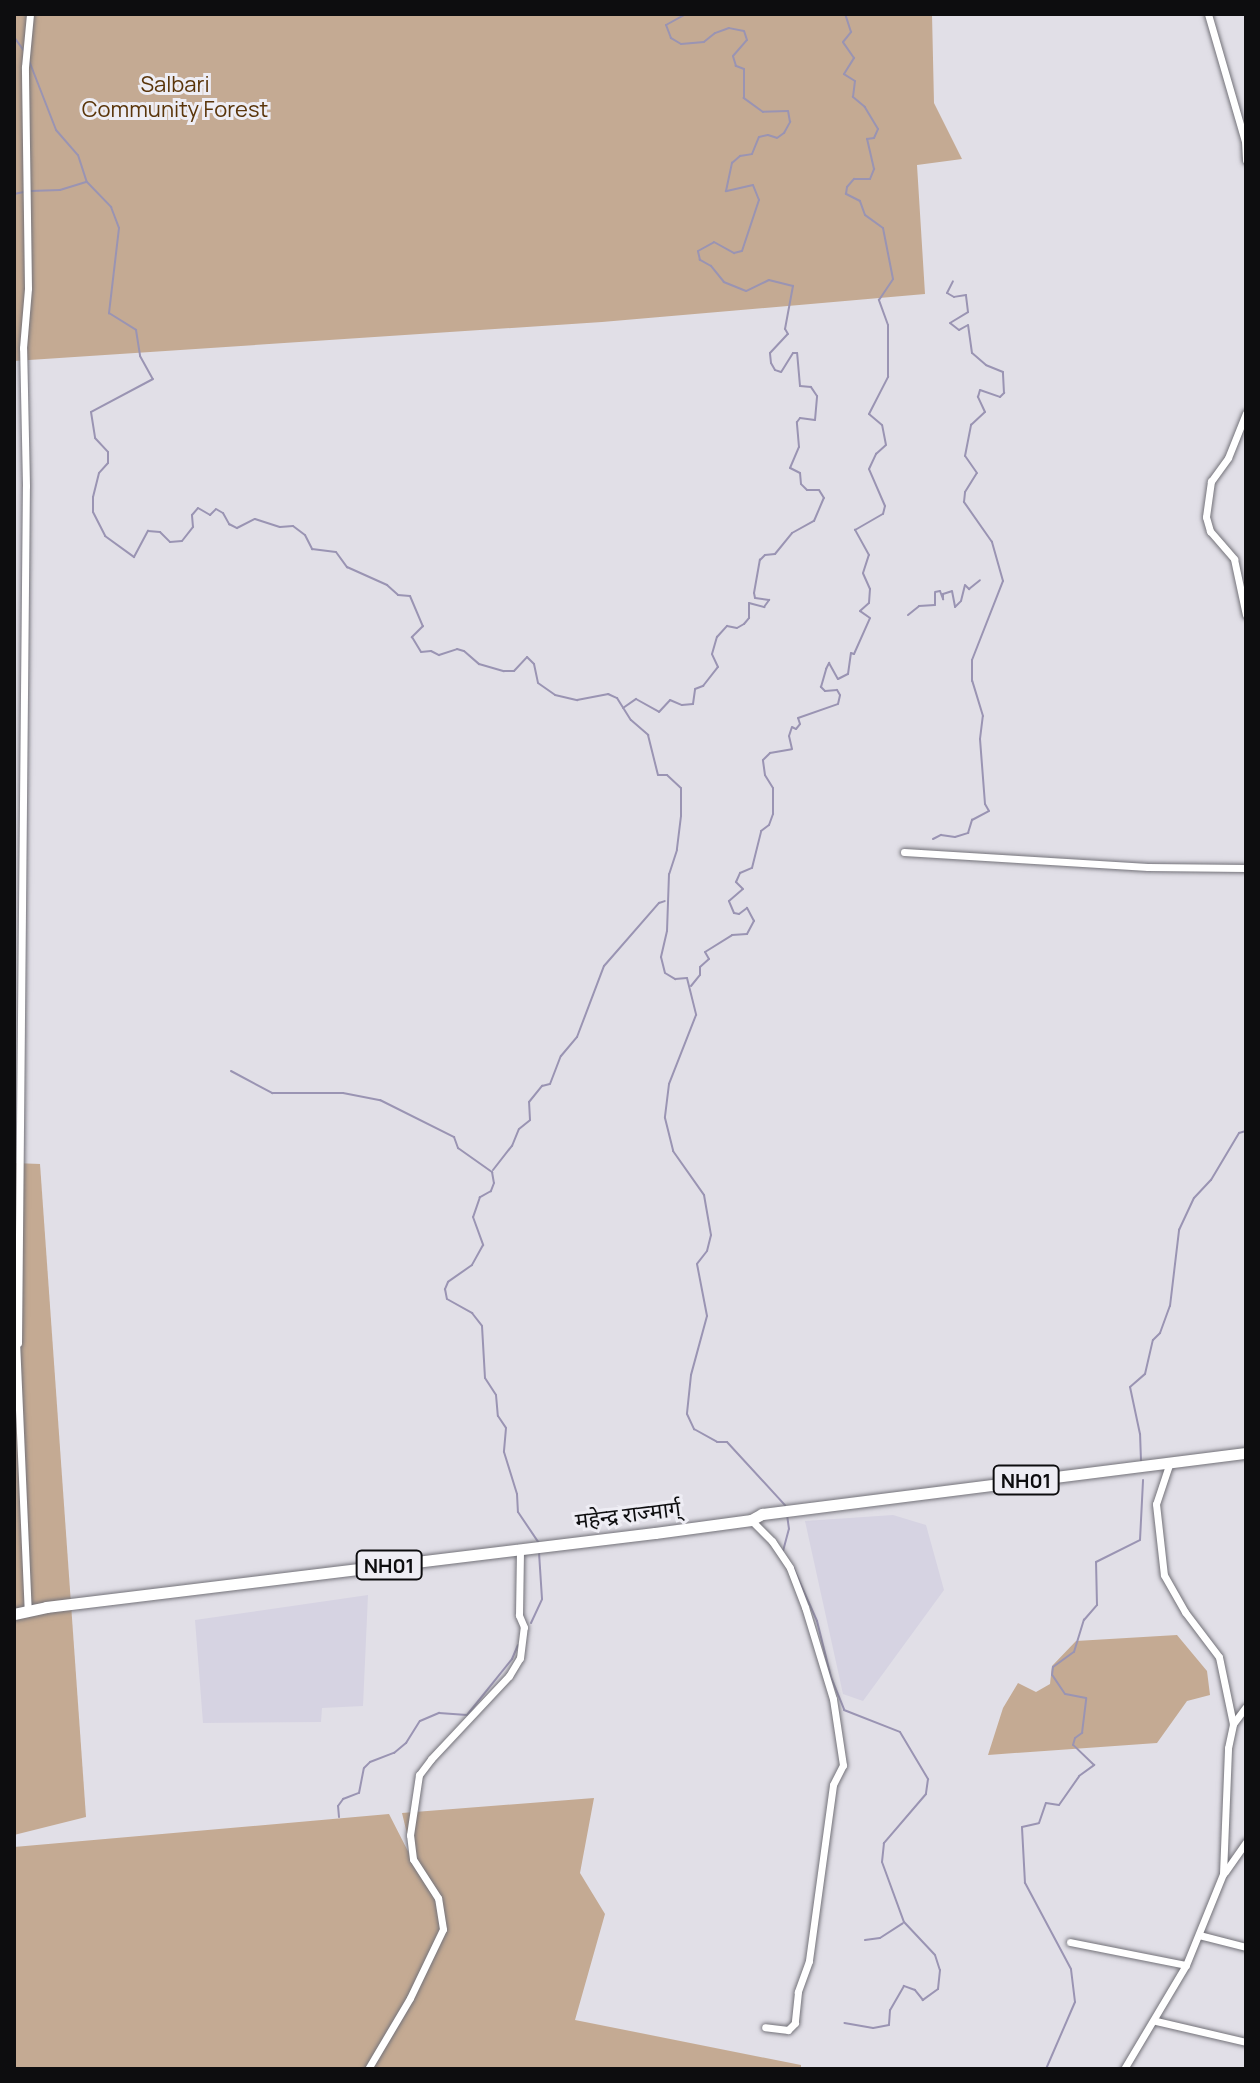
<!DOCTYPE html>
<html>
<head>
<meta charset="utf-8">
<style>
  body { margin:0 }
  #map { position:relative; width:1260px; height:2083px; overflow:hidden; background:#e1dfe7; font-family:Manrope,"Noto Sans Devanagari",sans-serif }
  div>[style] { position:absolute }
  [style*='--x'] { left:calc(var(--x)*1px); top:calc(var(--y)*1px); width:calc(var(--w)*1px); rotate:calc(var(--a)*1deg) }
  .built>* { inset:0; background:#d6d3e2 }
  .green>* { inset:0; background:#c4aa93 }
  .stream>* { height:2px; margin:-1px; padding:0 1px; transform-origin:1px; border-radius:1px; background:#9a94b3 }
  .roads { filter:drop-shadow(0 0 2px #737279) drop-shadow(0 0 2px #737279) }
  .minor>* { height:7px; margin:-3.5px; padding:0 3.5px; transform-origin:3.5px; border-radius:3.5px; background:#fff }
  .trunk>* { height:11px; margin:-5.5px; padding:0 5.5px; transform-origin:5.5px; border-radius:5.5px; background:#fff }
  span { translate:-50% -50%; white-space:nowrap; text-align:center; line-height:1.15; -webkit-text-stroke:6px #eeedf4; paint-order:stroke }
  .shield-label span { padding:2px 6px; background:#eeedf4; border:2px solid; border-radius:6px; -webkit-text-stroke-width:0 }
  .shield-label { font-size:20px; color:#0d0d0f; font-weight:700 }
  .park-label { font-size:22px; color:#5a350a }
  .street-label { font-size:22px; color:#0d0d0f }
  .frame { position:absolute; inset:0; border:16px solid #0d0d0f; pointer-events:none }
</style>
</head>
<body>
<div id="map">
  <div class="built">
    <i style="clip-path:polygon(893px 1515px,926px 1525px,944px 1590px,863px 1701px,843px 1694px,805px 1521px)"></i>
    <i style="clip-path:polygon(368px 1595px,363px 1706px,322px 1708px,321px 1722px,203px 1723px,195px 1620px)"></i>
  </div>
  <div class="green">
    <i style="clip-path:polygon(14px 14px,932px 14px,934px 103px,962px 159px,917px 165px,925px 294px,602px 322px,14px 361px)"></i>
    <i style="clip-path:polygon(14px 1163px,40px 1164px,86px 1817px,14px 1835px)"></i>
    <i style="clip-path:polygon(1177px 1635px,1207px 1671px,1210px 1695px,1187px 1701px,1157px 1743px,988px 1755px,1003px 1708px,1018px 1683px,1036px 1692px,1050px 1684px,1052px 1666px,1076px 1641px)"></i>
    <i style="clip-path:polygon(594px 1798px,580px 1873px,605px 1914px,575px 2020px,801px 2065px,801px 2069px,14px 2069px,14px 1847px,389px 1814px,414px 1863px,402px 1813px)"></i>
  </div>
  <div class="stream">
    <i style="--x:14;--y:37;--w:19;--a:54"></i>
    <i style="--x:28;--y:58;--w:77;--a:68.7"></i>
    <i style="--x:56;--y:130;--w:33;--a:49"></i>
    <i style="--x:78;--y:155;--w:28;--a:72"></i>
    <i style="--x:87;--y:182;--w:35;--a:46"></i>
    <i style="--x:111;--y:207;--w:22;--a:69"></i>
    <i style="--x:119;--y:228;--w:86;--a:96.7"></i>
    <i style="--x:109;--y:313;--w:32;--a:32"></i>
    <i style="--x:136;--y:330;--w:26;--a:81"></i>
    <i style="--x:140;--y:356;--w:26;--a:61"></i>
    <i style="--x:153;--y:379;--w:70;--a:152"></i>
    <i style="--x:91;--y:412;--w:26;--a:81"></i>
    <i style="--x:95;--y:438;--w:19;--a:47"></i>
    <i style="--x:108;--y:452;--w:11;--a:90"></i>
    <i style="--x:108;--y:463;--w:13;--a:132"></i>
    <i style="--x:99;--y:473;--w:25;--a:104"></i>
    <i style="--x:93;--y:497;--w:15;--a:90"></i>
    <i style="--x:93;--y:512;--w:27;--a:63"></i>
    <i style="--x:105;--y:536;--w:36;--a:36"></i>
    <i style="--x:134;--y:557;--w:30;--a:-62"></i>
    <i style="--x:148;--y:531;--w:12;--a:5"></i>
    <i style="--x:160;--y:532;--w:14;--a:45"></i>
    <i style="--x:170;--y:542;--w:12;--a:-5"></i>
    <i style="--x:182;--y:541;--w:18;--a:-52"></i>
    <i style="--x:193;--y:527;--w:12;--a:-95"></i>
    <i style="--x:192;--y:515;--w:9;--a:-49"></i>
    <i style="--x:198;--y:508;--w:14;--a:30"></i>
    <i style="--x:210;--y:515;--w:8;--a:-45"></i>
    <i style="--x:216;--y:509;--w:8;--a:30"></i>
    <i style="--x:223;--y:513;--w:13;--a:61"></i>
    <i style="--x:229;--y:524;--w:9;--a:27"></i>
    <i style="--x:237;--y:528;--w:20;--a:-27"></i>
    <i style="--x:255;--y:519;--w:26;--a:18"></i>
    <i style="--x:280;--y:527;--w:13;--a:-4"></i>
    <i style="--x:293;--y:526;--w:15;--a:37"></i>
    <i style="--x:305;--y:535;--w:16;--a:63"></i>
    <i style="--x:312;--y:549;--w:24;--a:7"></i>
    <i style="--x:336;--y:552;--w:19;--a:54"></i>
    <i style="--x:347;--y:567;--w:44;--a:24.2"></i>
    <i style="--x:387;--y:585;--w:15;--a:42"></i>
    <i style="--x:398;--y:595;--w:12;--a:5"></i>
    <i style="--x:410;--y:596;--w:33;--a:67"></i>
    <i style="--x:423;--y:626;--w:16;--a:135"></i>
    <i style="--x:412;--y:637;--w:17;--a:59"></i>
    <i style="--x:421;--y:652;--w:10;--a:-6"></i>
    <i style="--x:431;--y:651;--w:9;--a:27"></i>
    <i style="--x:439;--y:655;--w:19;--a:-18"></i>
    <i style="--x:457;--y:649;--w:7;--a:16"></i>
    <i style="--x:464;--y:651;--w:20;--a:41"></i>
    <i style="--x:479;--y:664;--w:26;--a:16"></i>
    <i style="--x:504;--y:671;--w:10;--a:0"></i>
    <i style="--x:514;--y:671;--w:19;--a:-47"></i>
    <i style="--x:527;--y:657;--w:10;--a:45"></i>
    <i style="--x:534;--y:664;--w:19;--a:78"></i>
    <i style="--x:538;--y:683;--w:21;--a:35"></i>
    <i style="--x:555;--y:695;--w:23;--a:13"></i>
    <i style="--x:577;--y:700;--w:32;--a:-11"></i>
    <i style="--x:608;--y:694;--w:10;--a:24"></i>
    <i style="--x:617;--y:698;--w:26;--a:58"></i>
    <i style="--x:631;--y:720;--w:23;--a:41"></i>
    <i style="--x:648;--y:735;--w:41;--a:76"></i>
    <i style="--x:658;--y:775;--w:9;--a:0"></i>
    <i style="--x:667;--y:775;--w:19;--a:43"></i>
    <i style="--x:681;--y:788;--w:28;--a:90"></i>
    <i style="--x:681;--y:816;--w:34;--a:97"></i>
    <i style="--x:677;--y:850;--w:25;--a:108"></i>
    <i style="--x:669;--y:874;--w:57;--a:92"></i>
    <i style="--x:667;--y:931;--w:27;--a:103"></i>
    <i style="--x:661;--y:957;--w:16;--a:76"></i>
    <i style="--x:665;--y:973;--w:12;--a:31"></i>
    <i style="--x:675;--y:979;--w:12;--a:-5"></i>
    <i style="--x:687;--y:978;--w:38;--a:76"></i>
    <i style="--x:696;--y:1015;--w:74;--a:111.4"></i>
    <i style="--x:669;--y:1084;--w:34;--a:97"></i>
    <i style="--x:665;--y:1118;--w:34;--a:76"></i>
    <i style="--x:673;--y:1151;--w:54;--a:54.8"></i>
    <i style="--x:704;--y:1195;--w:41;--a:80.1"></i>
    <i style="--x:711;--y:1235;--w:16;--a:104"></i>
    <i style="--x:707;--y:1251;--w:16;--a:128"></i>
    <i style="--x:697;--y:1264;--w:53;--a:79.1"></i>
    <i style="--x:707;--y:1316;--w:61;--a:105.2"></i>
    <i style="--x:691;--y:1375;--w:39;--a:96"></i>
    <i style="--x:687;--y:1414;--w:17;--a:65"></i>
    <i style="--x:694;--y:1429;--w:26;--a:29"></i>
    <i style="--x:717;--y:1442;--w:10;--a:0"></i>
    <i style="--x:727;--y:1442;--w:86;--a:47.4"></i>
    <i style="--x:30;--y:191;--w:30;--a:-2"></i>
    <i style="--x:60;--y:190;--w:28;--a:-17"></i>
    <i style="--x:14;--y:194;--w:10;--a:-11"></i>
    <i style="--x:1246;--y:502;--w:35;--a:90"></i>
    <i style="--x:935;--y:592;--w:5;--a:-11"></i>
    <i style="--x:940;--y:591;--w:9;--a:69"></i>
    <i style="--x:943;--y:599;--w:5;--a:-90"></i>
    <i style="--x:943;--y:594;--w:9;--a:-18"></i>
    <i style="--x:952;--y:591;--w:16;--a:79"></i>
    <i style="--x:955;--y:607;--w:8;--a:-45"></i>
    <i style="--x:961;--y:601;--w:16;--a:-76"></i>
    <i style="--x:965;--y:585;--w:6;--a:45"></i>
    <i style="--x:969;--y:589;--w:14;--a:-39"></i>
    <i style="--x:908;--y:615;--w:14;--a:-39"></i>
    <i style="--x:919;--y:606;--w:16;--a:-4"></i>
    <i style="--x:935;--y:605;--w:12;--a:-90"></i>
    <i style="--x:623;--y:708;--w:16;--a:-35"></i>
    <i style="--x:636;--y:699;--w:26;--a:29"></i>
    <i style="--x:659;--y:712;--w:16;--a:-47"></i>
    <i style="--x:670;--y:700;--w:13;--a:23"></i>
    <i style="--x:682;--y:705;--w:11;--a:-5"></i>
    <i style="--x:693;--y:704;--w:15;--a:-82"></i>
    <i style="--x:695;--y:689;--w:9;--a:-21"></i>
    <i style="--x:703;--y:686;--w:24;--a:-52"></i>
    <i style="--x:718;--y:667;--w:14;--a:-115"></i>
    <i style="--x:712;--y:654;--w:18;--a:-74"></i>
    <i style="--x:717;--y:637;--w:15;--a:-48"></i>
    <i style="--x:727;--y:626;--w:10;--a:11"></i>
    <i style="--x:737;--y:628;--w:8;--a:-30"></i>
    <i style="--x:744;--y:624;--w:8;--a:-50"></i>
    <i style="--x:749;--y:618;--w:15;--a:-90"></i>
    <i style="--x:749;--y:603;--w:16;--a:15"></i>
    <i style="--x:764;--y:607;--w:9;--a:-54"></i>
    <i style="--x:769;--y:600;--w:14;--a:-172"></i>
    <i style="--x:755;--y:598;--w:5;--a:-101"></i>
    <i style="--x:754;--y:593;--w:34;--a:-80"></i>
    <i style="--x:760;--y:560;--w:7;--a:-45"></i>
    <i style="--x:765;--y:555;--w:10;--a:-6"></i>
    <i style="--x:775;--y:554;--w:27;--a:-51"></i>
    <i style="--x:792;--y:533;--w:25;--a:-29"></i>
    <i style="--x:814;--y:521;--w:25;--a:-67"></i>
    <i style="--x:824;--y:498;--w:9;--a:-122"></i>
    <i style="--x:819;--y:490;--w:12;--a:180"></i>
    <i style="--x:807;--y:490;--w:8;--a:-135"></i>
    <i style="--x:801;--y:484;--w:11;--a:-95"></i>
    <i style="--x:800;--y:473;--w:11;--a:-153"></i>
    <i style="--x:790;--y:468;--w:23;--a:-67"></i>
    <i style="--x:799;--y:447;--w:25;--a:-95"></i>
    <i style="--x:797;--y:422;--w:5;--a:-53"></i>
    <i style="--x:800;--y:418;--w:15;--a:8"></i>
    <i style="--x:815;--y:420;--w:24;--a:-85"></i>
    <i style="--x:817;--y:396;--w:11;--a:-124"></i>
    <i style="--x:811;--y:387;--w:11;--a:-175"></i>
    <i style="--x:800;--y:386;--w:33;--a:-95"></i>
    <i style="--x:797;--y:353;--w:4;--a:180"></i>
    <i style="--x:793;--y:353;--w:22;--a:122"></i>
    <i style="--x:781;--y:372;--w:6;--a:-162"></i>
    <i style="--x:775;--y:370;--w:8;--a:-120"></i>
    <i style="--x:771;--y:363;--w:10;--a:-96"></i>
    <i style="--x:770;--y:353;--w:26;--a:-47"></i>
    <i style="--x:788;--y:334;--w:6;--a:-121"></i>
    <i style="--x:785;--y:329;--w:44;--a:-79.5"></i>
    <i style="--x:793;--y:286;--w:25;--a:-166"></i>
    <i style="--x:769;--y:280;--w:25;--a:154"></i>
    <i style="--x:746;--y:291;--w:24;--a:-158"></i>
    <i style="--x:724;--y:282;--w:21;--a:-129"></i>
    <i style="--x:711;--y:266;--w:13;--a:-151"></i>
    <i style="--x:700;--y:260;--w:9;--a:-103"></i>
    <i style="--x:698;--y:251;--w:18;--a:-29"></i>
    <i style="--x:714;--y:242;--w:23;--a:29"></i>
    <i style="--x:734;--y:253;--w:8;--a:-14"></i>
    <i style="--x:742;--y:251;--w:54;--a:-71.6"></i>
    <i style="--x:759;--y:200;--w:16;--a:-112"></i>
    <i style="--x:753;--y:185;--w:28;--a:167"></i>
    <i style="--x:726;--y:191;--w:29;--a:-78"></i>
    <i style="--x:732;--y:163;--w:11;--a:-41"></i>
    <i style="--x:740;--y:156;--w:12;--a:-9"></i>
    <i style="--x:752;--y:154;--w:18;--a:-68"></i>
    <i style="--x:759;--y:137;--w:9;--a:-13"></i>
    <i style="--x:768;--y:135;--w:9;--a:18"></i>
    <i style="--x:777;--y:138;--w:9;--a:-36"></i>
    <i style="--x:784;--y:133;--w:13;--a:-61"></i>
    <i style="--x:790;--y:122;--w:11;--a:-100"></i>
    <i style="--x:788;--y:111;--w:25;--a:178"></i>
    <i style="--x:763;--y:112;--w:24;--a:-144"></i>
    <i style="--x:744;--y:98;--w:29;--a:-90"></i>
    <i style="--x:744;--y:69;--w:9;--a:-159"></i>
    <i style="--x:736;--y:66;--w:10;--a:-107"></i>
    <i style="--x:733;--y:56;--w:21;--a:-49"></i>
    <i style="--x:747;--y:40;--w:9;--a:-108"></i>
    <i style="--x:744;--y:31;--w:15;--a:-169"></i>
    <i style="--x:729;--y:28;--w:15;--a:160"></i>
    <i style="--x:715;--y:33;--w:14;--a:141"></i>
    <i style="--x:704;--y:42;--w:23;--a:175"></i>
    <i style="--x:681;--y:44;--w:12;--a:-149"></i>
    <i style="--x:671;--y:38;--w:14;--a:-111"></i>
    <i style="--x:666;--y:25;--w:23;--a:-29"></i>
    <i style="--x:933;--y:839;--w:9;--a:-27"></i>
    <i style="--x:941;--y:835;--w:14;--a:8"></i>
    <i style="--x:955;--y:837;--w:14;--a:-17"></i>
    <i style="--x:968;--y:833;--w:14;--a:-73"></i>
    <i style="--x:972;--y:820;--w:19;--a:-28"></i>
    <i style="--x:989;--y:811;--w:8;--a:-120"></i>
    <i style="--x:985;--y:804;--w:65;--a:-94.4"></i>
    <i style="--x:980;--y:739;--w:23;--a:-83"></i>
    <i style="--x:983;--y:716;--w:37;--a:-107"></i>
    <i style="--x:972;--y:681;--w:21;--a:-90"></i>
    <i style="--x:972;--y:660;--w:85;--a:-68.6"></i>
    <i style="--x:1003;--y:581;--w:41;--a:-105.8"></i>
    <i style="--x:992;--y:542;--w:49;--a:-125"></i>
    <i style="--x:964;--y:502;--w:10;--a:-84"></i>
    <i style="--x:965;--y:492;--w:22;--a:-58"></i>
    <i style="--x:977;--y:473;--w:21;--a:-125"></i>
    <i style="--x:965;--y:456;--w:32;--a:-79"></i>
    <i style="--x:971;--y:425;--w:19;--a:-43"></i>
    <i style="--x:985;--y:412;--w:17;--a:-115"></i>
    <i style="--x:978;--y:397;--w:7;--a:-74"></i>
    <i style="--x:980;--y:390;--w:21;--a:19"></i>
    <i style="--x:1000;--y:397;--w:6;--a:-45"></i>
    <i style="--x:1004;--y:393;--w:21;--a:-93"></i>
    <i style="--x:1003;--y:372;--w:18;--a:-158"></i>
    <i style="--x:986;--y:365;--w:18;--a:-139"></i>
    <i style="--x:972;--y:353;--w:28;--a:-98"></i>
    <i style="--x:968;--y:325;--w:10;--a:151"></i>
    <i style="--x:959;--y:330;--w:11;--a:-142"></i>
    <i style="--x:950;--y:323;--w:21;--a:-31"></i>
    <i style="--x:968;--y:312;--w:17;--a:-97"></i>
    <i style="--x:966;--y:295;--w:12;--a:171"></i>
    <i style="--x:954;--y:297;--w:8;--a:-150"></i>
    <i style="--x:947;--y:293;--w:13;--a:-63"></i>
    <i style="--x:691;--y:986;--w:14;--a:-51"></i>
    <i style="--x:700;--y:975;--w:8;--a:-90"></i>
    <i style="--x:700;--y:967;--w:12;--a:-42"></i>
    <i style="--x:709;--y:959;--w:8;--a:-120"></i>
    <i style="--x:705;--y:952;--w:32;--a:-32"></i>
    <i style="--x:732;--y:935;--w:15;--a:-4"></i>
    <i style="--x:747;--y:934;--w:15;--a:-62"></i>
    <i style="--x:754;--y:921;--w:15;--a:-118"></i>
    <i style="--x:747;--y:908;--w:10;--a:143"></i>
    <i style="--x:739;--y:914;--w:5;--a:-169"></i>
    <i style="--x:734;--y:913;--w:13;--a:-113"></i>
    <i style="--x:729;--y:901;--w:18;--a:-41"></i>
    <i style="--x:743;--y:889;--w:10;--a:-135"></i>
    <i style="--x:736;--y:882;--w:10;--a:-66"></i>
    <i style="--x:740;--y:873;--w:13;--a:-23"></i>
    <i style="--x:752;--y:868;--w:38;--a:-76"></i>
    <i style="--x:761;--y:831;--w:10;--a:-37"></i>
    <i style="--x:769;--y:825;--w:12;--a:-70"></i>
    <i style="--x:773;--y:814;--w:26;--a:-90"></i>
    <i style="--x:773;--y:788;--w:15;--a:-122"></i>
    <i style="--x:765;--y:775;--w:15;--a:-98"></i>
    <i style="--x:763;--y:760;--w:10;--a:-45"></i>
    <i style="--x:770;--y:753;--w:22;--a:-10"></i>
    <i style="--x:792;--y:749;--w:13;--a:-103"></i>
    <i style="--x:789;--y:736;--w:9;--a:-72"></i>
    <i style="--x:792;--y:727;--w:4;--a:27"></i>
    <i style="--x:796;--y:729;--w:6;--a:-51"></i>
    <i style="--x:800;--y:724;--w:6;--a:-108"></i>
    <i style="--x:798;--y:718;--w:42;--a:-19.3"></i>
    <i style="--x:838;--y:704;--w:9;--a:-77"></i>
    <i style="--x:840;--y:695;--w:6;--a:-121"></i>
    <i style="--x:837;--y:690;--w:12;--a:175"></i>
    <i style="--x:825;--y:691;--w:6;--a:-135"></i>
    <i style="--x:821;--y:687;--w:19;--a:-74"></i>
    <i style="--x:826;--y:669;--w:7;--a:-63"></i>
    <i style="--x:829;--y:663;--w:18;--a:61"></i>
    <i style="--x:838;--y:679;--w:11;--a:-27"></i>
    <i style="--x:848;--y:674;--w:21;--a:-82"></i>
    <i style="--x:851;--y:653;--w:3;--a:18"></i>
    <i style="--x:854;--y:654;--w:39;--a:-66"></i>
    <i style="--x:870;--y:618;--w:12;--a:-145"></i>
    <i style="--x:860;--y:611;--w:12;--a:-42"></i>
    <i style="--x:869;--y:603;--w:14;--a:-86"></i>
    <i style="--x:870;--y:589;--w:17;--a:-114"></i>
    <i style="--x:863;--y:573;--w:19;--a:-72"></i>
    <i style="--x:869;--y:555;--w:29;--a:-119"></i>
    <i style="--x:855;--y:530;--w:32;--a:-30"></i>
    <i style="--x:883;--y:514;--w:8;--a:-76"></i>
    <i style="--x:885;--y:506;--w:40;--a:-113.4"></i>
    <i style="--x:869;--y:469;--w:17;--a:-65"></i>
    <i style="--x:876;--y:454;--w:13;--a:-42"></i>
    <i style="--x:886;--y:445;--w:20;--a:-101"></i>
    <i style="--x:882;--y:425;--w:17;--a:-140"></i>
    <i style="--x:869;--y:414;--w:42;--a:-62.8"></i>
    <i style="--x:888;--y:377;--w:52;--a:-90"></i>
    <i style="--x:888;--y:325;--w:27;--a:-110"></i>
    <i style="--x:879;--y:300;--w:25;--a:-56"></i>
    <i style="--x:893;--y:279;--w:52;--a:-101.1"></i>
    <i style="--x:883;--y:228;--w:22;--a:-144"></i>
    <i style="--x:865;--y:215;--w:15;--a:-110"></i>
    <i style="--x:860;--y:201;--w:16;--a:-153"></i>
    <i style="--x:846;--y:194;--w:7;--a:-82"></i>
    <i style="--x:847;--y:187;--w:11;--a:-49"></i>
    <i style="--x:854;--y:179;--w:16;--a:0"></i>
    <i style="--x:870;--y:179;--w:11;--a:-68"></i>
    <i style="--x:874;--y:169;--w:31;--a:-103"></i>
    <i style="--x:867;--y:139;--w:7;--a:-8"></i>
    <i style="--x:874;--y:138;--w:10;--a:-66"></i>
    <i style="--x:878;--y:129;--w:26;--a:-121"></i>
    <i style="--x:865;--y:107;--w:16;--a:-140"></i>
    <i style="--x:853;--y:97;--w:16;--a:-83"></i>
    <i style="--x:855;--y:81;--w:13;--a:-148"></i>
    <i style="--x:844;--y:74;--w:19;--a:-58"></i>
    <i style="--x:854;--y:58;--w:19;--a:-125"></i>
    <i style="--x:843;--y:42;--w:13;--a:-51"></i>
    <i style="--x:851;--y:32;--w:19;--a:-108"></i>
    <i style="--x:231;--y:1071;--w:47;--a:28.2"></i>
    <i style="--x:272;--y:1093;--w:71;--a:0"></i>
    <i style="--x:343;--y:1093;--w:38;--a:11"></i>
    <i style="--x:380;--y:1100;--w:83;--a:26.6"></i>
    <i style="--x:454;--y:1137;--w:12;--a:70"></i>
    <i style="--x:458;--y:1148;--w:42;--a:35.2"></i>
    <i style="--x:492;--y:1172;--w:11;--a:80"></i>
    <i style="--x:494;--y:1183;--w:9;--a:111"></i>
    <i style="--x:491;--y:1191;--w:13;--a:151"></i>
    <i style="--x:480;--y:1197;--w:21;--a:109"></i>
    <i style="--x:473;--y:1217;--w:30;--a:70"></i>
    <i style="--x:483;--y:1245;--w:23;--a:119"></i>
    <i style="--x:472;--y:1265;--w:29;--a:145"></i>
    <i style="--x:448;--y:1282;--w:8;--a:113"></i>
    <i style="--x:445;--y:1289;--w:10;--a:79"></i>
    <i style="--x:447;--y:1299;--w:29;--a:29"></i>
    <i style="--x:472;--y:1313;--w:16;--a:52"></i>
    <i style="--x:482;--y:1326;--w:52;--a:86.7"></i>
    <i style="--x:485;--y:1378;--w:20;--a:57"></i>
    <i style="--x:496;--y:1395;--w:21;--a:85"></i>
    <i style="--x:498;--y:1416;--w:14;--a:56"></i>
    <i style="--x:506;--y:1428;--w:24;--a:95"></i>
    <i style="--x:504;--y:1452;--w:44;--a:72.8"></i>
    <i style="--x:517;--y:1494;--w:18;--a:87"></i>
    <i style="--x:518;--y:1512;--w:36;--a:56"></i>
    <i style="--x:493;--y:1170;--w:31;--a:-52"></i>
    <i style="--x:512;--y:1146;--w:18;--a:-68"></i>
    <i style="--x:519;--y:1129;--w:14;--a:-39"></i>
    <i style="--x:530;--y:1120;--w:18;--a:-93"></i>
    <i style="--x:529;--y:1102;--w:21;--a:-51"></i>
    <i style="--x:542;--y:1086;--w:8;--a:-14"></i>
    <i style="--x:550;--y:1084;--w:30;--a:-69"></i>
    <i style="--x:561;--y:1056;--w:25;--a:-50"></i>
    <i style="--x:577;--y:1037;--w:76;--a:-69.2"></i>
    <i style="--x:604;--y:966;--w:84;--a:-48.9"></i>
    <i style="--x:659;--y:903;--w:6;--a:-18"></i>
    <i style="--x:1141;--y:1461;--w:27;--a:-92"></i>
    <i style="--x:1140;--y:1434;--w:48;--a:-102"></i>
    <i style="--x:1130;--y:1387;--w:20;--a:-41"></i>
    <i style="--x:1145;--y:1374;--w:35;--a:-77"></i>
    <i style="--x:1153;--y:1340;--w:10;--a:-45"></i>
    <i style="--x:1160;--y:1333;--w:29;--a:-70"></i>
    <i style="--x:1170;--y:1306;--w:77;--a:-83.2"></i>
    <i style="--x:1179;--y:1230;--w:35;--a:-65"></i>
    <i style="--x:1194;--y:1198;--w:25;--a:-47"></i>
    <i style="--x:1211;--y:1180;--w:55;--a:-59.2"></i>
    <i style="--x:1239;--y:1133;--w:7;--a:-16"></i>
    <i style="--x:783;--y:1551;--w:23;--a:-75"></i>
    <i style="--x:789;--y:1529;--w:14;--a:-98"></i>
    <i style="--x:793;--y:1567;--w:59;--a:66"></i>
    <i style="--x:817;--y:1621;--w:58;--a:76"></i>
    <i style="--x:831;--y:1677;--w:35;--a:68"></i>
    <i style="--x:844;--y:1710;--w:60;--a:21.4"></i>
    <i style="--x:900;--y:1732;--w:55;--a:59.2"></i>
    <i style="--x:928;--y:1779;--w:15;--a:98"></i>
    <i style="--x:926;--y:1794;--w:65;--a:130.6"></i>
    <i style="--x:884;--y:1843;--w:19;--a:96"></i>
    <i style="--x:882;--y:1862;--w:64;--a:69.9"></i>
    <i style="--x:904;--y:1922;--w:45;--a:46.8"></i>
    <i style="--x:935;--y:1955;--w:16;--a:72"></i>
    <i style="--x:940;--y:1970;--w:19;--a:96"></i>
    <i style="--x:938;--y:1989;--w:19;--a:144"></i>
    <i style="--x:923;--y:2000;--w:13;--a:-129"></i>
    <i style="--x:915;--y:1990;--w:12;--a:-160"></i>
    <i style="--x:904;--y:1986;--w:28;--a:120"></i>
    <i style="--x:890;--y:2010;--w:15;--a:94"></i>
    <i style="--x:889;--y:2025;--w:16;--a:169"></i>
    <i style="--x:873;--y:2028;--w:29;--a:-170"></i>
    <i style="--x:531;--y:1623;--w:26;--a:-65"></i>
    <i style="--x:542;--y:1599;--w:47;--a:-93.7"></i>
    <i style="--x:339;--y:1817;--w:11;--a:-95"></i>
    <i style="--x:338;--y:1806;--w:9;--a:-54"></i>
    <i style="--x:343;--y:1799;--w:17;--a:-21"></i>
    <i style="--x:359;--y:1793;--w:25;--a:-79"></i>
    <i style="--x:364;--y:1768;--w:8;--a:-45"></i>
    <i style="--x:370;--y:1762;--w:26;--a:-21"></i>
    <i style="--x:394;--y:1753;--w:16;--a:-40"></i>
    <i style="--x:406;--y:1743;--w:26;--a:-58"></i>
    <i style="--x:420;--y:1721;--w:21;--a:-23"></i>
    <i style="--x:439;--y:1713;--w:28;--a:4"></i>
    <i style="--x:467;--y:1715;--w:72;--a:-51.2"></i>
    <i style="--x:512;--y:1659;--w:15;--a:-67"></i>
    <i style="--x:865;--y:1940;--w:15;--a:-8"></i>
    <i style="--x:880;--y:1938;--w:27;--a:-33"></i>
    <i style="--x:1046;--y:2069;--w:73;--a:-66.6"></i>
    <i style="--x:1075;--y:2002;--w:33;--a:-97"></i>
    <i style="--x:1071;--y:1969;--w:98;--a:-118.1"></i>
    <i style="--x:1025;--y:1883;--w:56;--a:-93.1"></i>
    <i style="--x:1022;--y:1827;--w:17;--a:-13"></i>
    <i style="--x:1039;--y:1823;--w:21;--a:-71"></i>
    <i style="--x:1046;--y:1803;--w:13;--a:9"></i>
    <i style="--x:1059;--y:1805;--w:35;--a:-55"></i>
    <i style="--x:1079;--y:1776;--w:19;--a:-36"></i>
    <i style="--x:1094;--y:1765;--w:29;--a:-136"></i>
    <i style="--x:1073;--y:1745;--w:7;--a:-74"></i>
    <i style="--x:1075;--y:1738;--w:9;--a:-36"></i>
    <i style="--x:1082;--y:1733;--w:35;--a:-83"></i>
    <i style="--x:1086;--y:1698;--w:21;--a:-169"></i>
    <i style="--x:1065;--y:1694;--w:23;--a:-124"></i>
    <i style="--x:1052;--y:1675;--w:8;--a:-83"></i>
    <i style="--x:1053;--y:1667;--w:26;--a:-36"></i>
    <i style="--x:1074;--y:1652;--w:34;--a:-73"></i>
    <i style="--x:1084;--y:1620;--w:20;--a:-49"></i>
    <i style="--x:1097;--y:1605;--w:43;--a:-91.3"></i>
    <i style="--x:1096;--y:1562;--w:49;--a:-26.6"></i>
    <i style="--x:1140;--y:1540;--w:60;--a:-87.1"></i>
  </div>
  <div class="roads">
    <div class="minor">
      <i style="--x:1208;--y:14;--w:132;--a:73.8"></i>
      <i style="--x:1245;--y:141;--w:19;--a:87"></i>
      <i style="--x:1246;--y:413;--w:48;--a:111.8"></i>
      <i style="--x:1228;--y:458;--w:29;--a:126"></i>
      <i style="--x:1211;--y:481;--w:36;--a:98"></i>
      <i style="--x:1206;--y:517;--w:15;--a:74"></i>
      <i style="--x:1210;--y:531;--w:37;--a:49"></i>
      <i style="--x:1234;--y:559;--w:57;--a:77.9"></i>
      <i style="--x:904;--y:852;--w:244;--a:3.5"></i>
      <i style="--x:1148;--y:867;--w:98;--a:0.6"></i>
      <i style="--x:16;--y:1341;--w:270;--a:87.5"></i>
      <i style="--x:18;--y:1343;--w:857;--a:-89.47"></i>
      <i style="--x:26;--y:486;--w:138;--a:-91.2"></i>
      <i style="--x:23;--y:348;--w:60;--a:-85.2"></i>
      <i style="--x:28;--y:288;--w:221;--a:-90.8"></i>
      <i style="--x:25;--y:67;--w:53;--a:-84.6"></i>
      <i style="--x:1170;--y:1462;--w:44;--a:108.4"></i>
      <i style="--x:1156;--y:1504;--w:71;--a:83.6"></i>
      <i style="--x:1164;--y:1575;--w:43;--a:60.4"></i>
      <i style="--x:1185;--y:1612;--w:56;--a:52.9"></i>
      <i style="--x:1219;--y:1657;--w:68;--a:78.2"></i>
      <i style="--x:751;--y:1520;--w:30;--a:45"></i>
      <i style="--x:772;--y:1541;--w:32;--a:56"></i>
      <i style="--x:790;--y:1568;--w:42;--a:69"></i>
      <i style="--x:805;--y:1607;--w:96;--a:73.1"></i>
      <i style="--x:833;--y:1699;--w:67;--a:81.4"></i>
      <i style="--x:843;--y:1765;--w:22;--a:117"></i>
      <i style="--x:833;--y:1785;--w:178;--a:97.8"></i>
      <i style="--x:809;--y:1961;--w:33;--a:110"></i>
      <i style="--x:798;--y:1992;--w:31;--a:96"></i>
      <i style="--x:795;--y:2023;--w:10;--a:135"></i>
      <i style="--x:788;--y:2030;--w:23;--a:-173"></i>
      <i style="--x:1225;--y:1872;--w:37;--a:-55"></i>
      <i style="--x:1199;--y:1935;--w:49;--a:14.3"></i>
      <i style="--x:1070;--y:1942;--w:118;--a:11.2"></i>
      <i style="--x:1156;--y:2021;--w:92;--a:13.1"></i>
      <i style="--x:368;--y:2069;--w:82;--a:-59.4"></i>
      <i style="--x:410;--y:1998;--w:76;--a:-64.4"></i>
      <i style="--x:443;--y:1929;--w:31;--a:-99"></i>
      <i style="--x:438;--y:1898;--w:46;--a:-122.7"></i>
      <i style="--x:413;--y:1859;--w:24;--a:-97"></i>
      <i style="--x:410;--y:1835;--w:61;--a:-81.5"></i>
      <i style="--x:419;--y:1775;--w:20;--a:-53"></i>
      <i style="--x:431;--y:1759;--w:114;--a:-46.8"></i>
      <i style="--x:509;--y:1676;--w:21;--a:-59"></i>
      <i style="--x:520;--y:1658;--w:31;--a:-83"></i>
      <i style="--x:524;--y:1627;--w:13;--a:-113"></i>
      <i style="--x:519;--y:1615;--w:67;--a:-89.1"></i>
      <i style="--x:1124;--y:2069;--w:121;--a:-59.2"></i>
      <i style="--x:1186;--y:1965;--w:98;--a:-67.9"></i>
      <i style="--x:1223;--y:1874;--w:126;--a:-87.7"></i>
      <i style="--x:1228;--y:1748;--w:25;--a:-78"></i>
      <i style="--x:1233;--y:1724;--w:21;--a:-53"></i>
    </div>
    <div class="trunk">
      <i style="--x:14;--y:1614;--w:33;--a:-12"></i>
      <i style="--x:46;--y:1607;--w:613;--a:-6.93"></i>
      <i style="--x:655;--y:1533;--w:97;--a:-7.7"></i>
      <i style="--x:751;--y:1520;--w:13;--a:-29"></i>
      <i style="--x:762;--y:1514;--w:488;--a:-7.2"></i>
    </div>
  </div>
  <div class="shield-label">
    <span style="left:1026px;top:1480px">NH01</span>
    <span style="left:389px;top:1565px">NH01</span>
  </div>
  <div class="park-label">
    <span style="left:175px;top:97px">Salbari<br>Community Forest</span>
  </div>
  <div class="street-label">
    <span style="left:628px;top:1515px;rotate:-7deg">महेन्द्र राज्मार्ग्</span>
  </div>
  <div class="frame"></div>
</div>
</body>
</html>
